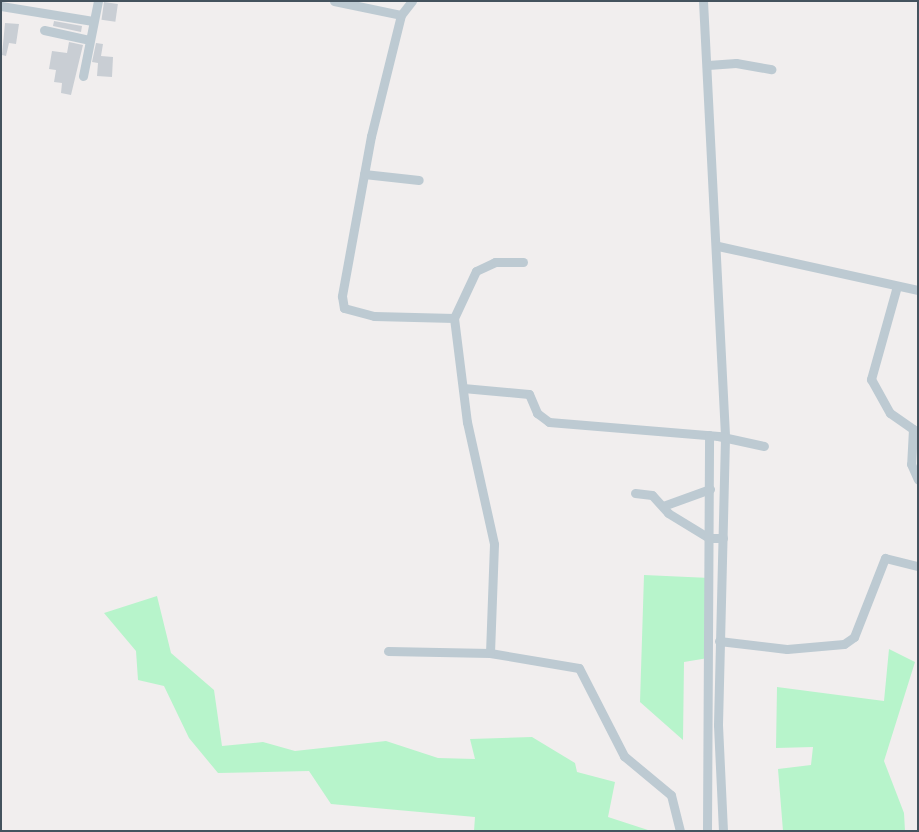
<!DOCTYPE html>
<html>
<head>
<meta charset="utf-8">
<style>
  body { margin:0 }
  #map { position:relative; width:919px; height:832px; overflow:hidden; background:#f1eeee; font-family:"IBM Plex Sans",sans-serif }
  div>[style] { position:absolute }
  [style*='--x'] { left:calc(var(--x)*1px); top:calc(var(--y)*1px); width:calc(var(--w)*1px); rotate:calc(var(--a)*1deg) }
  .green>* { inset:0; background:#b7f4cb }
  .building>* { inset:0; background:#c9ced4; transform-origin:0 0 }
  .minor>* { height:9px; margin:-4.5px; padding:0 4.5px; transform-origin:4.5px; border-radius:4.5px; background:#bdcad2 }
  span { translate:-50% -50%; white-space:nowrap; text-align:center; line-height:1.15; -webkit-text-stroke:4px #fff; paint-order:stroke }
  .frame { position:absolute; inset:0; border:2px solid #44535e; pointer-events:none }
</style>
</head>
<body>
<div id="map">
  <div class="green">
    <i style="clip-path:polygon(644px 575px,710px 578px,708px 658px,684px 662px,683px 740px,640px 702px)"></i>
    <i style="clip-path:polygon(157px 596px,171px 653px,214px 690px,222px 746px,263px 742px,295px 751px,386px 741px,438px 758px,475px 759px,470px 739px,532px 737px,575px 763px,577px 772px,615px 782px,608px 817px,651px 831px,474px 831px,475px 817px,331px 804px,309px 771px,218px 773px,189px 738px,164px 686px,138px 680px,136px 651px,104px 613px)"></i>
    <i style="clip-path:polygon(889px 649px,915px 662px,884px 761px,904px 813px,905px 831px,783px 831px,778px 769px,811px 765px,813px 747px,776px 748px,777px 687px,884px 701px)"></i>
  </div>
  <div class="building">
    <i style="left:104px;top:2px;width:14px;height:18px;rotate:8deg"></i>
    <i style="clip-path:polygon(54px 21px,82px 26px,81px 32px,53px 26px)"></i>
    <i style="clip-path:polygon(5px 23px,19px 24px,16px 44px,9px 43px,6px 56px,2px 55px)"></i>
    <i style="clip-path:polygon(69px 42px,83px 45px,71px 95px,61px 93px,62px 83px,54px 82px,56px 70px,49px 69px,52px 51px,67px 53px)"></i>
    <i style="clip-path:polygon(96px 43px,103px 44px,101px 56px,113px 57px,112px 77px,97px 76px,98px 63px,92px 62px)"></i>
  </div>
  <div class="minor">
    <i style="--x:334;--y:1;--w:68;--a:11.8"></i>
    <i style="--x:401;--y:15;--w:125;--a:103.9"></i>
    <i style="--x:371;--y:136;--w:163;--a:100.3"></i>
    <i style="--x:342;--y:296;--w:12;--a:81"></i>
    <i style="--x:344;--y:308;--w:31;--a:15"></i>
    <i style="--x:374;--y:316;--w:80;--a:1.4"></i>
    <i style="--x:454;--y:318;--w:105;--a:82.9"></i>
    <i style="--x:467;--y:422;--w:125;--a:77.5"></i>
    <i style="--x:494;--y:544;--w:109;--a:92.1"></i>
    <i style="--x:490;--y:653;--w:90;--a:9.6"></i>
    <i style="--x:579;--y:668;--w:99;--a:62.9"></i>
    <i style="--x:624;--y:756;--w:61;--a:39.7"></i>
    <i style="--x:671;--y:795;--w:37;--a:76"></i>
    <i style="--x:703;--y:1;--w:438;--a:87.1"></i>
    <i style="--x:725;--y:438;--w:287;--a:91.4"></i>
    <i style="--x:718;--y:725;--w:106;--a:87.3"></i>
    <i style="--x:1;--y:6;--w:93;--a:9.3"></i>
    <i style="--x:401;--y:15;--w:18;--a:-52"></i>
    <i style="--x:44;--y:30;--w:46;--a:12.5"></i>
    <i style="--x:708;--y:65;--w:28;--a:-4"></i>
    <i style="--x:736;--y:63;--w:36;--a:10"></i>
    <i style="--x:83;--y:76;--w:76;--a:-78.7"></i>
    <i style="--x:364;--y:174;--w:55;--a:6.2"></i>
    <i style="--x:718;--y:246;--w:205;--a:12.4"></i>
    <i style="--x:897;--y:286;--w:97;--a:105.6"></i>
    <i style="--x:871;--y:379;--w:39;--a:61"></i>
    <i style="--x:890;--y:413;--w:28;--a:35"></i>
    <i style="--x:913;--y:429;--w:35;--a:93"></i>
    <i style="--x:911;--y:464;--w:17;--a:66"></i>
    <i style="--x:454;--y:318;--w:52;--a:-64.9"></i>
    <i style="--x:476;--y:271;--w:21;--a:-25"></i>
    <i style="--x:495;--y:262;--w:28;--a:0"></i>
    <i style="--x:463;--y:388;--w:66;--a:5.2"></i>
    <i style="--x:529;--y:394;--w:21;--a:67"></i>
    <i style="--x:537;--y:413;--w:15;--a:37"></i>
    <i style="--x:549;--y:422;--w:170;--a:4.7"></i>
    <i style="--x:718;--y:436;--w:47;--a:12.3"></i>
    <i style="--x:635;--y:493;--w:17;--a:7"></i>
    <i style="--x:652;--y:495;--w:24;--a:48"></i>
    <i style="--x:668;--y:513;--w:48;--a:31.4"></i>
    <i style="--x:709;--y:538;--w:14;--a:0"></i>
    <i style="--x:663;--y:506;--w:50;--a:-19.9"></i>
    <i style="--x:719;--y:641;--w:68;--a:6.7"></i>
    <i style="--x:787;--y:649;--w:57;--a:-5"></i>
    <i style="--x:844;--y:644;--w:12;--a:-35"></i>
    <i style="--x:854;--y:637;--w:85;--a:-68.6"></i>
    <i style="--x:885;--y:558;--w:34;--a:14"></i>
    <i style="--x:388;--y:651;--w:102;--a:1.1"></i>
    <i style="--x:707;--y:831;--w:396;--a:-89.7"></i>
  </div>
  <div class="frame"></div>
</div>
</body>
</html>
